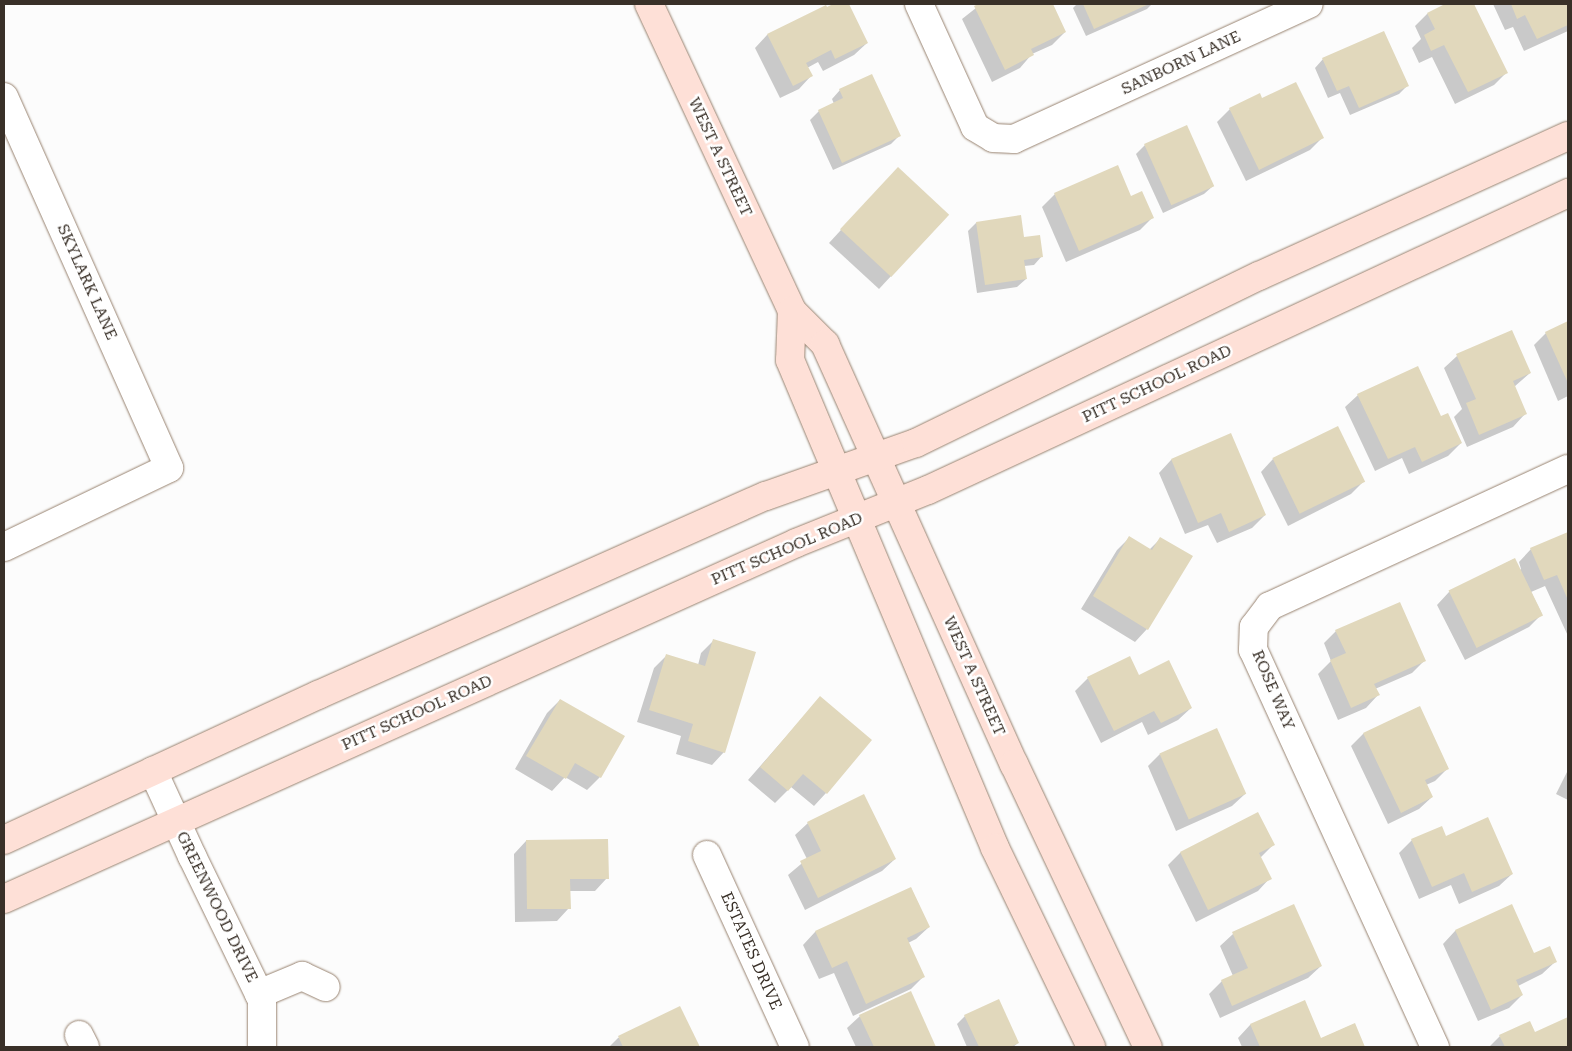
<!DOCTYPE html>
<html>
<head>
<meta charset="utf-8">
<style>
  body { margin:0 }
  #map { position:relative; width:1572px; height:1051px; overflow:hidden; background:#fcfcfc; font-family:"Roboto Serif",serif }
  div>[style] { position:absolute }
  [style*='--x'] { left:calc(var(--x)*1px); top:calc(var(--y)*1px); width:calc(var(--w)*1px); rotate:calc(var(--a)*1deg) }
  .shadow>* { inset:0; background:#0003 }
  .building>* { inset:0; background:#e1d8bc; transform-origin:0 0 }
  .roads { filter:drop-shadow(0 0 1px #988370) drop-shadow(0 0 1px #988370) }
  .street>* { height:28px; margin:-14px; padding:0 14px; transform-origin:14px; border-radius:14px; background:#fff }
  .secondary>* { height:28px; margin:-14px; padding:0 14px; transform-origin:14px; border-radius:14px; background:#fee0d7 }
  span { translate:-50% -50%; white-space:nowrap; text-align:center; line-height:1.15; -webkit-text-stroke:5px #fff; paint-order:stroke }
  .street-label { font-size:16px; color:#393028 }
  .frame { position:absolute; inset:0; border:5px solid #393028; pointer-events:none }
</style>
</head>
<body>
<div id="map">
  <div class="shadow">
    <i style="clip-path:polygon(835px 4px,847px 4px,867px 43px,854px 55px,823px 71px,818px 62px,807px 68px,811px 76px,799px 89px,780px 98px,755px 48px,767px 35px)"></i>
    <i style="clip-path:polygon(981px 4px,1051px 4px,1065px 32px,1052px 45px,1032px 54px,1020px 68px,992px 82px,962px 19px)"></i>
    <i style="clip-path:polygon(1077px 4px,1152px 4px,1147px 9px,1086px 36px,1073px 8px)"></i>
    <i style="clip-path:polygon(1448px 4px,1472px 4px,1506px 73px,1494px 85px,1455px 104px,1432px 57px,1419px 63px,1412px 48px,1421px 39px,1415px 26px,1427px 14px)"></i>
    <i style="clip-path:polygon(1493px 4px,1568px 4px,1568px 31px,1524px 51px,1513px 27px,1505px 30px)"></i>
    <i style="clip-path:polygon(1323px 59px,1408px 85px,1399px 94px,1350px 115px,1340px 93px,1328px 98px,1315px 68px)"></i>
    <i style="clip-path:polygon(840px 90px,899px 136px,891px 144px,833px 170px,810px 120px,819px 111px,834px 104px,832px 99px)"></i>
    <i style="clip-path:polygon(1262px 100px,1322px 138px,1310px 150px,1246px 181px,1217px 122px,1230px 109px)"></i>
    <i style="clip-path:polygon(1145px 145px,1213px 186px,1204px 194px,1163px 213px,1136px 154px)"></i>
    <i style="clip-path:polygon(885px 182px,948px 215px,879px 289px,829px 243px)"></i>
    <i style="clip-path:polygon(1055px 194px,1131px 198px,1153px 217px,1140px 230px,1066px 262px,1042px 207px)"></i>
    <i style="clip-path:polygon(976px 223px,1023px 239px,1042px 256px,1034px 265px,1024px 266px,1026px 279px,1017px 287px,977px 293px,968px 231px)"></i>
    <i style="clip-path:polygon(1568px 323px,1568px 396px,1558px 401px,1534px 345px,1546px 333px)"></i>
    <i style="clip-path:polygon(1512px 332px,1530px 373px,1514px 387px,1525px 414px,1513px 427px,1467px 447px,1454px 417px,1462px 409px,1444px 368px,1457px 356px)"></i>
    <i style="clip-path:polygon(1358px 395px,1441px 418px,1461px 443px,1448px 456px,1409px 474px,1402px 458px,1375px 471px,1345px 407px)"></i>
    <i style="clip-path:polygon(1230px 435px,1265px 515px,1252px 528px,1217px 543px,1208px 525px,1185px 534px,1159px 473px,1171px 460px)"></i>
    <i style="clip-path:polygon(1273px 459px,1364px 481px,1351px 494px,1288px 526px,1261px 472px)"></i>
    <i style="clip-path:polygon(1568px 533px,1568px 636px,1545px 586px,1531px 592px,1542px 614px,1529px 627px,1465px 660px,1437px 605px,1449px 592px,1514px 559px,1520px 570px,1521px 569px,1519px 562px,1531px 549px)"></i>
    <i style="clip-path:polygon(1129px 538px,1149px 550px,1161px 538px,1147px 629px,1135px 642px,1081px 609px,1117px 550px)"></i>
    <i style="clip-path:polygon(1336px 631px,1424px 661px,1412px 673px,1375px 689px,1378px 695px,1366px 708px,1338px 720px,1318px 674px,1331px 661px,1324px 643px)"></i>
    <i style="clip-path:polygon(714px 640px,724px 752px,712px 765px,676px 754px,681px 736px,637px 722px,654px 668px,667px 655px,698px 665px,701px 653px)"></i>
    <i style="clip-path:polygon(1139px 677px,1191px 708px,1178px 720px,1148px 735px,1142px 722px,1101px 743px,1075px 691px,1088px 678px)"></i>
    <i style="clip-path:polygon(820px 698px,826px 793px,814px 806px,791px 787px,775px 803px,748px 780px)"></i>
    <i style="clip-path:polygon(560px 700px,600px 777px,587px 790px,565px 777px,552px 791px,515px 769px,547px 713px)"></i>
    <i style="clip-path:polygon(1419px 707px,1448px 768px,1435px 781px,1426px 785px,1432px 797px,1419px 809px,1388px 824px,1351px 746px,1363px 734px)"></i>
    <i style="clip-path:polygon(1160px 754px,1245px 794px,1232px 806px,1176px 831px,1148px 766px)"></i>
    <i style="clip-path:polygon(1568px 770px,1568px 800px,1556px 794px)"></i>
    <i style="clip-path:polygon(1258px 814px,1273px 845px,1260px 858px,1270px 878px,1258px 891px,1196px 922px,1168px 865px,1180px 853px)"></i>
    <i style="clip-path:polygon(808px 823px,895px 859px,882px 871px,805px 910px,788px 875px,807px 859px,795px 835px)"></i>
    <i style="clip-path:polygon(1445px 837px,1512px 874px,1499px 886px,1459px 904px,1451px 885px,1419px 899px,1399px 853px,1412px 840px)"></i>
    <i style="clip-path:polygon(526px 841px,607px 878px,595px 891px,569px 891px,569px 908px,557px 921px,515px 922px,514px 854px)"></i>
    <i style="clip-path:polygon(911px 888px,929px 927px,916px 939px,908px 943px,923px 977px,911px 989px,853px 1016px,834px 973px,819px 979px,803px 945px,815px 932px)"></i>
    <i style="clip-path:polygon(1293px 906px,1321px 966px,1308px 978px,1220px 1018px,1209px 994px,1222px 981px,1233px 976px,1220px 946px,1233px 934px)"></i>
    <i style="clip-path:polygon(1511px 906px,1533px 954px,1555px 962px,1542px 974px,1518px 986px,1522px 995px,1509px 1008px,1478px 1021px,1443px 944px,1455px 931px)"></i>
    <i style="clip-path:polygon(911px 993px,935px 1047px,856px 1047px,847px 1028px,860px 1016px)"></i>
    <i style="clip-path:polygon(1304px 1002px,1320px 1039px,1354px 1024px,1364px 1047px,1242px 1047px,1238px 1038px,1250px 1025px)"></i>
    <i style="clip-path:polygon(679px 1008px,698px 1047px,609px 1047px,618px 1038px)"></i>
    <i style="clip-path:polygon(965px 1016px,1018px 1043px,1013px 1047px,967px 1047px,957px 1024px)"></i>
    <i style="clip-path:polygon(1568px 1019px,1568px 1047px,1489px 1047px,1500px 1036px,1534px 1034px)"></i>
  </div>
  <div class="building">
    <i style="clip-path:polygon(833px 4px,849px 4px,868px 43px,835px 59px,831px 50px,806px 63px,813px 76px,793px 86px,767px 34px,826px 5px,827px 7px)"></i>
    <i style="clip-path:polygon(978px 4px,1053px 4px,1066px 32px,1031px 49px,1034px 55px,1005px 70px,974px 6px)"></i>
    <i style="clip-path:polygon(1083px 4px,1149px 4px,1094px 29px)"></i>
    <i style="clip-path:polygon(1445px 4px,1474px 4px,1508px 73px,1468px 92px,1444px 45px,1431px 51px,1424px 35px,1435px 29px,1427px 13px)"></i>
    <i style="clip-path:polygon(1511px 4px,1568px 4px,1568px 25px,1537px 39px,1525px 15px,1517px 19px)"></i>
    <i style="clip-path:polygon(1384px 31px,1409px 86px,1359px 108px,1349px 86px,1337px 91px,1322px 58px)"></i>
    <i style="clip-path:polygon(872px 74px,901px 136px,842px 163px,818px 110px,843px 98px,839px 89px)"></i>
    <i style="clip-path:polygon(1296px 82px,1324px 138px,1259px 170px,1229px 108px,1260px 93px,1262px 98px)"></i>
    <i style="left:1187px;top:125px;width:67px;height:47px;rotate:66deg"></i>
    <i style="clip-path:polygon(1118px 165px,1131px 196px,1142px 191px,1154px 218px,1079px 251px,1054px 193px)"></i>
    <i style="left:898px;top:167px;width:70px;height:85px;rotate:43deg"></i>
    <i style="clip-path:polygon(1021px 215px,1024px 237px,1040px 235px,1043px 257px,1024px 260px,1027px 279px,985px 285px,976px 222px)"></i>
    <i style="clip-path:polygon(1568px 321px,1568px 383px,1545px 332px)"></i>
    <i style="clip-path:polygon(1512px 330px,1531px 373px,1513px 381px,1527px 414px,1479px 435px,1466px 403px,1476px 399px,1456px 354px)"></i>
    <i style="clip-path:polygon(1418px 366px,1441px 416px,1448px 413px,1462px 443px,1422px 462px,1415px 447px,1388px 459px,1357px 394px)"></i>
    <i style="left:1338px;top:426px;width:62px;height:73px;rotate:64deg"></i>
    <i style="clip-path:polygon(1231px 433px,1266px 515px,1229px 532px,1221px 513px,1198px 523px,1171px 459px)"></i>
    <i style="clip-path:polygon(1568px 532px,1568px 600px,1557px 575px,1544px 580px,1530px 548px)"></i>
    <i style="clip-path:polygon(1129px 536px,1152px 550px,1160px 537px,1193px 556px,1148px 630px,1093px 596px)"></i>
    <i style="left:1515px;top:558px;width:64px;height:74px;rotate:64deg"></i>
    <i style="clip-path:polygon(1400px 602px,1426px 661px,1374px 684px,1380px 695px,1351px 708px,1330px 660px,1346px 653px,1335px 630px)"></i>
    <i style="clip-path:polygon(713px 639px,756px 652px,725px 753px,688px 741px,693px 724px,649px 710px,666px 654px,705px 666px)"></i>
    <i style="clip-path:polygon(1130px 656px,1139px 675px,1169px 660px,1192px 708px,1161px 723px,1154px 711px,1114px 731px,1087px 677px)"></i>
    <i style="clip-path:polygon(820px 696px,872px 740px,827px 794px,803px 774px,788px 791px,760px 767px)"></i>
    <i style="clip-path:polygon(560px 699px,625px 736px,601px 778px,575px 763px,566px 779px,526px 756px)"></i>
    <i style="clip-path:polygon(1420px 706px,1449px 769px,1425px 780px,1433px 797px,1401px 813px,1363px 733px)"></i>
    <i style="left:1217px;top:728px;width:72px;height:63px;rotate:66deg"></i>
    <i style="clip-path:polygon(864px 794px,896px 859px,818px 898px,800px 861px,821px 851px,807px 822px)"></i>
    <i style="clip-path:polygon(1258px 812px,1275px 845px,1259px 853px,1272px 879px,1208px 910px,1180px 852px)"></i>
    <i style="clip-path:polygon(1488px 817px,1513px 874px,1472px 892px,1464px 873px,1432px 887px,1411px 839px,1442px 826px,1446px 836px)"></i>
    <i style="clip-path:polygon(608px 839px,609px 879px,570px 879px,571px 909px,527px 909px,526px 840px)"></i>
    <i style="clip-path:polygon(911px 887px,930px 927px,907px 938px,925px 977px,866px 1004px,847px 961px,832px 968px,815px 931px)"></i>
    <i style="clip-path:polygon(1294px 904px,1322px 966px,1232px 1006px,1221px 980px,1248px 968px,1232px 932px)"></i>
    <i style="clip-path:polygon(1512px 904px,1534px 953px,1550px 946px,1557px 962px,1516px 980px,1523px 995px,1491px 1010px,1455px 930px)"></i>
    <i style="clip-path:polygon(911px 991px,936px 1047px,874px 1047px,859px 1015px)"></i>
    <i style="clip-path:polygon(999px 999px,1019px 1043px,1010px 1047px,979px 1047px,964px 1015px)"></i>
    <i style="clip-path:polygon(1305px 1000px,1321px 1038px,1355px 1023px,1365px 1047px,1260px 1047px,1250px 1024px)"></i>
    <i style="clip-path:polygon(680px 1006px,700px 1047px,623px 1047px,618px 1036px)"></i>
    <i style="clip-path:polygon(1568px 1017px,1568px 1047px,1505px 1047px,1499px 1035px,1530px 1021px,1535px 1032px)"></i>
  </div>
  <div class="roads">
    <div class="street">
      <i style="--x:919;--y:4;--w:135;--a:65.5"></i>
      <i style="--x:975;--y:127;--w:21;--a:31"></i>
      <i style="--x:993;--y:138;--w:21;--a:3"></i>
      <i style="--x:1014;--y:139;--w:324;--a:-24.6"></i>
      <i style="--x:4;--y:97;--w:406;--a:66"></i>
      <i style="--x:169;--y:468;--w:183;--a:154.4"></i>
      <i style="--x:153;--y:771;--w:94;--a:65.4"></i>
      <i style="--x:192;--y:856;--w:160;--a:64.1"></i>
      <i style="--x:262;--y:1000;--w:47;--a:90"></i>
      <i style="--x:707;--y:855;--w:211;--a:65.4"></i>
      <i style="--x:259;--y:994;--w:47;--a:-22.7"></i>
      <i style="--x:302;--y:976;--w:26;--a:25"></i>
      <i style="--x:79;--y:1035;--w:13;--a:63"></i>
      <i style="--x:1435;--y:1047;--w:437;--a:-114.6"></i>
      <i style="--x:1253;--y:650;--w:23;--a:-88"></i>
      <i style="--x:1254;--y:627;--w:26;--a:-53"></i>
      <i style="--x:1270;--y:606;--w:328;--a:-24.7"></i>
    </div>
    <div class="secondary">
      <i style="--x:649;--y:4;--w:339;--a:65"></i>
      <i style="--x:792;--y:311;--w:47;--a:45"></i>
      <i style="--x:825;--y:344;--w:461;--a:65.8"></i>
      <i style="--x:1014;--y:764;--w:313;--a:64.7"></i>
      <i style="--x:792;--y:311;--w:49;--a:92.3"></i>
      <i style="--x:790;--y:360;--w:529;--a:67.21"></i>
      <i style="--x:995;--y:848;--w:221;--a:64.2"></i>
      <i style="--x:4;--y:840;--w:346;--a:-24.8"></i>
      <i style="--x:318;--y:695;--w:490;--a:-24"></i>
      <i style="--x:766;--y:496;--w:159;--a:-19.5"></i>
      <i style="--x:916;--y:443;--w:381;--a:-26"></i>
      <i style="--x:1259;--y:276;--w:339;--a:-24.4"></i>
      <i style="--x:4;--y:899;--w:868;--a:-24.2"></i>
      <i style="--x:796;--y:543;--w:142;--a:-21.9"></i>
      <i style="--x:928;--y:490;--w:706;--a:-24.89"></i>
    </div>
  </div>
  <div class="street-label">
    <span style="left:1181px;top:63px;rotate:-25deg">SANBORN LANE</span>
    <span style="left:720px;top:157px;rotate:65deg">WEST A STREET</span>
    <span style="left:87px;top:282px;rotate:66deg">SKYLARK LANE</span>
    <span style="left:1157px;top:384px;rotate:-25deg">PITT SCHOOL ROAD</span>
    <span style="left:787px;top:549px;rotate:-23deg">PITT SCHOOL ROAD</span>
    <span style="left:974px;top:676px;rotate:66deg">WEST A STREET</span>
    <span style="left:1273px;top:690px;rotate:67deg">ROSE WAY</span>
    <span style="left:417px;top:713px;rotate:-24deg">PITT SCHOOL ROAD</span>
    <span style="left:217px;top:907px;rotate:64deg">GREENWOOD DRIVE</span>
    <span style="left:751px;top:951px;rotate:66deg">ESTATES DRIVE</span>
  </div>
  <div class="frame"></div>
</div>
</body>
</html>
